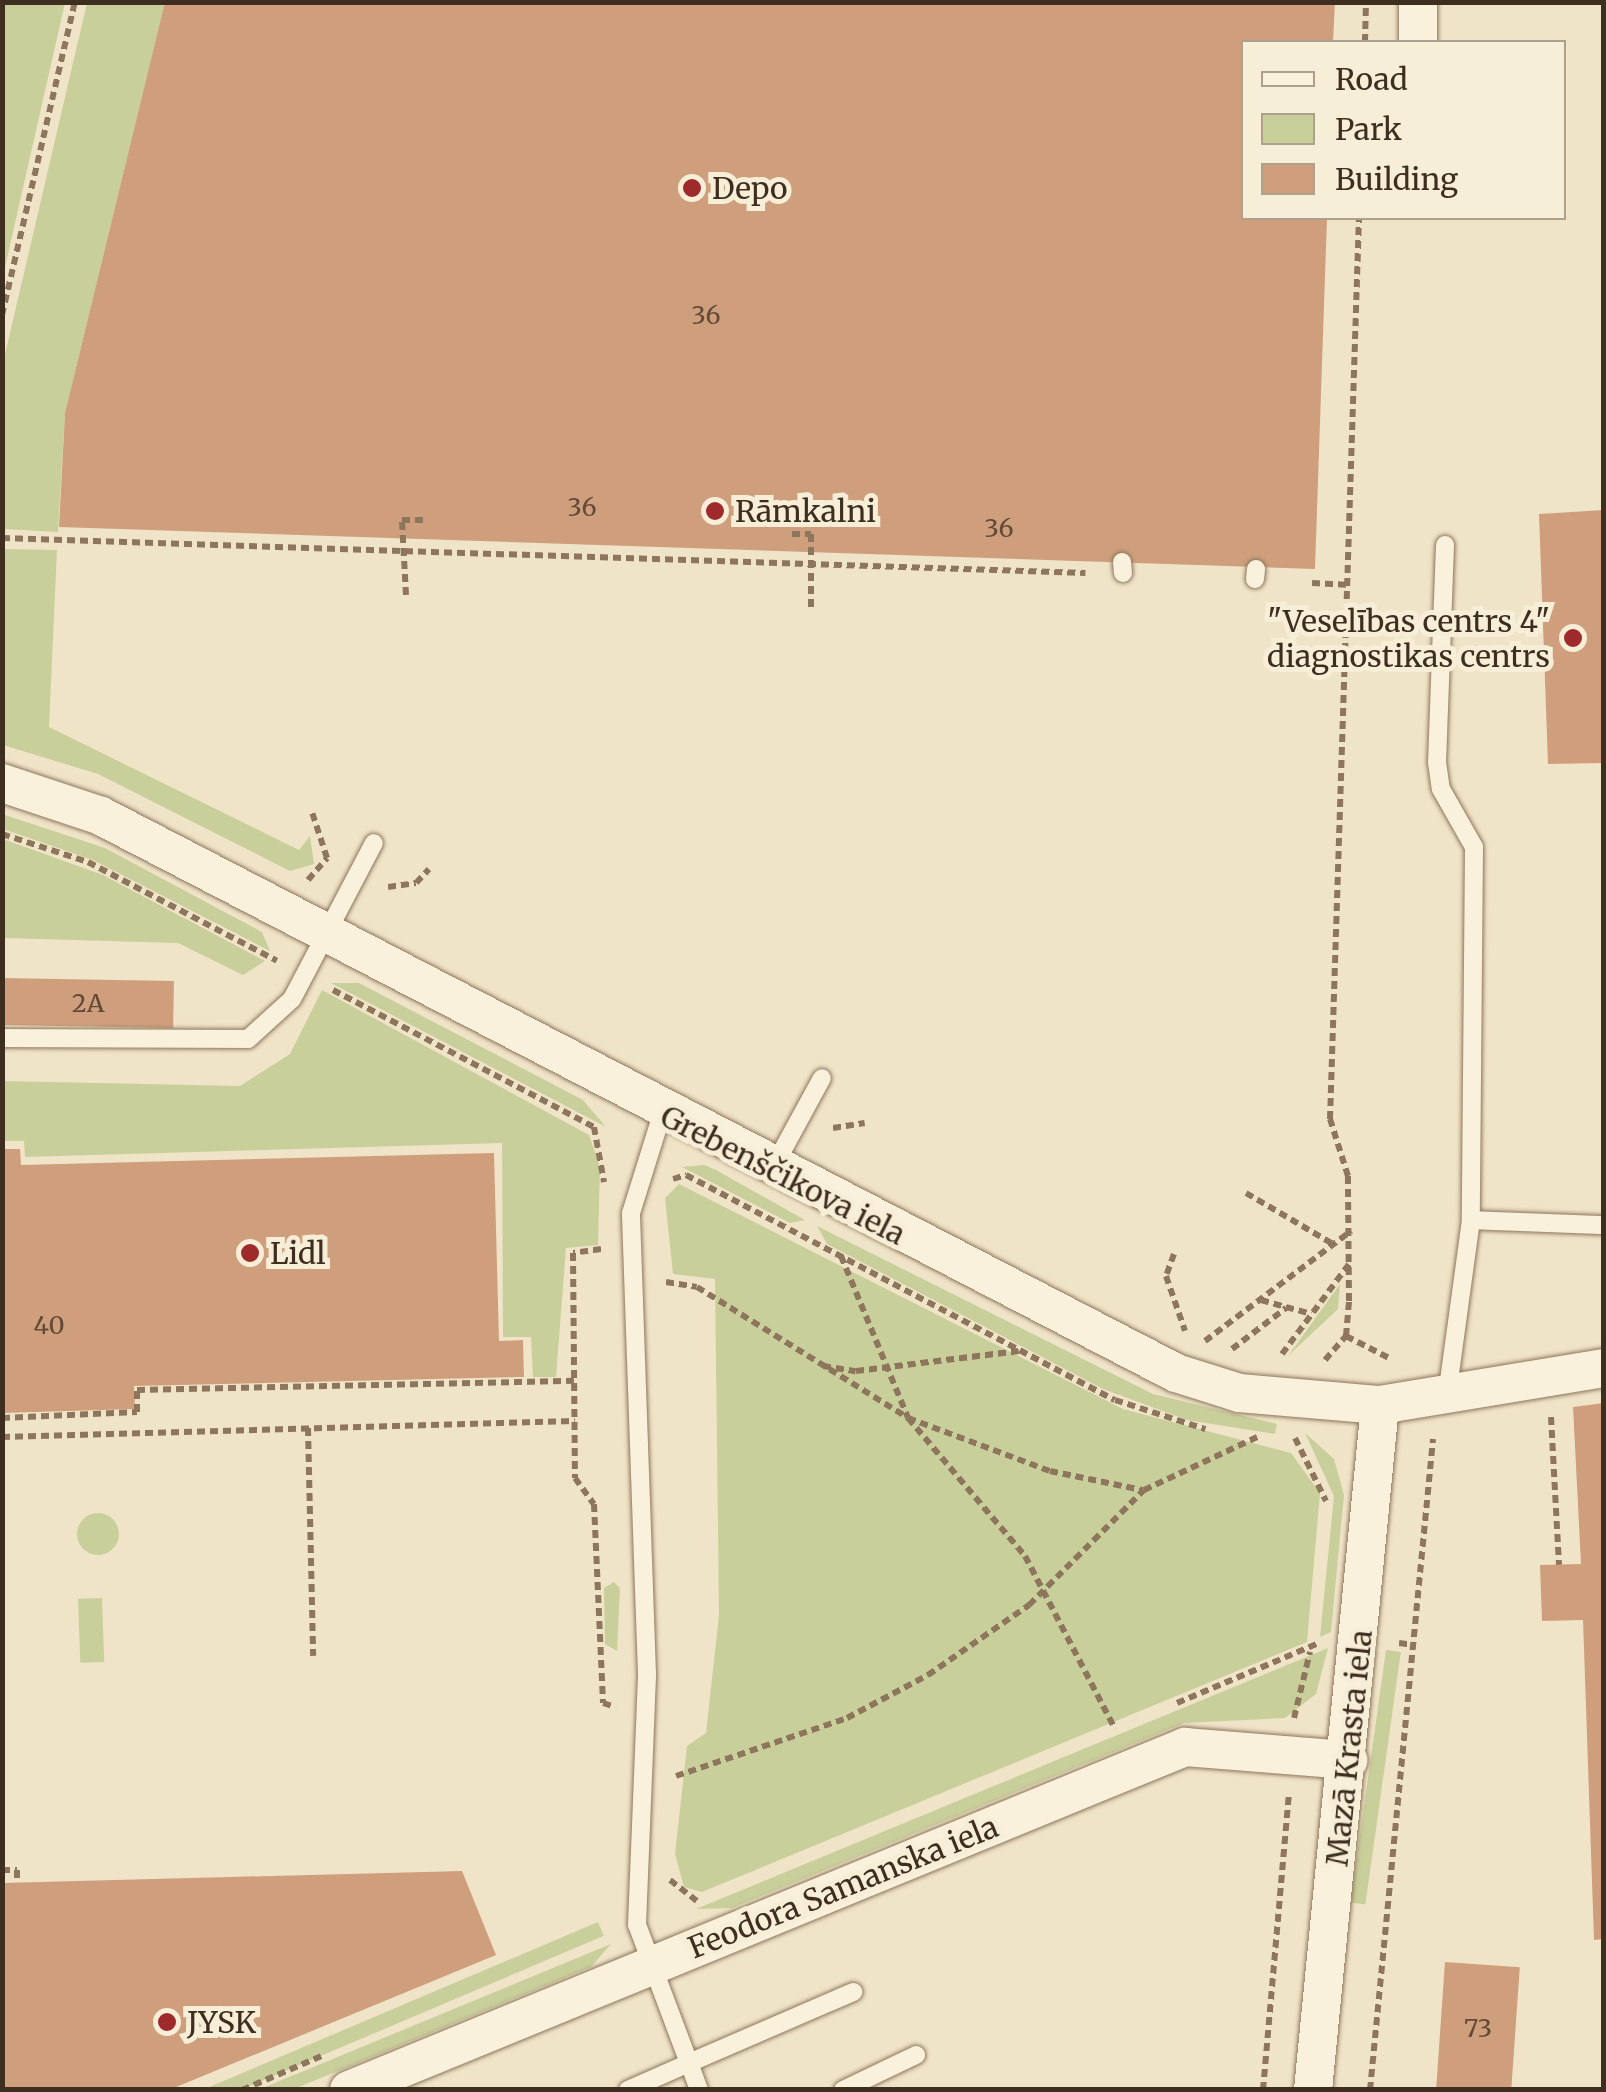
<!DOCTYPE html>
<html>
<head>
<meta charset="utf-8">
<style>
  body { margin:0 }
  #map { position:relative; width:1606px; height:2092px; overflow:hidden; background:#f0e4c8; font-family:Merriweather,serif }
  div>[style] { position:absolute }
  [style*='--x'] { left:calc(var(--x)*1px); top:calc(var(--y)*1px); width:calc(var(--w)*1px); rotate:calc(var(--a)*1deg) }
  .green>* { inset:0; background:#c9cf9b; transform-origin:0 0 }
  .round { border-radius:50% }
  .building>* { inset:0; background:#cf9f7d; transform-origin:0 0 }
  .path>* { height:6px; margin-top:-3px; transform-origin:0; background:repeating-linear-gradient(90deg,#8d765c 0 8px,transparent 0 13px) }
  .roads { filter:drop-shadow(0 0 2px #8d765c) drop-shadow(0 0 2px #8d765c) }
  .service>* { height:18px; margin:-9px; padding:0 9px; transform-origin:9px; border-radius:9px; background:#faf1dc }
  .minor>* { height:38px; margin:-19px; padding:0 19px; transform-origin:19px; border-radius:19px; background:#faf1dc }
  .dots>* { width:28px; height:28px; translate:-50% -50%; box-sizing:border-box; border:5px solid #f7eed8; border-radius:50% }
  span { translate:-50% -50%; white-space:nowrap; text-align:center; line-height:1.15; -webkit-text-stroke:10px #f7eed8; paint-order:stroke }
  .number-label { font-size:25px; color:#624a37 }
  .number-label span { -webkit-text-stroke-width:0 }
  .poi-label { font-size:30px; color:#3d2e20 }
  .left { translate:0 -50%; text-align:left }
  .right { translate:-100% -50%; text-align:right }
  .street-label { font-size:30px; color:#3d2e20 }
  .frame { position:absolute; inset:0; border:5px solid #3d2e20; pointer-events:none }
  .legend { position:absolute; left:1241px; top:40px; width:325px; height:180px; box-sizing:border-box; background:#f7eed8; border:2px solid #ada18e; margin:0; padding:12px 18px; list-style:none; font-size:30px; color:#3d2e20 }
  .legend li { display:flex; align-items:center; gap:20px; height:50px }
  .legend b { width:50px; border:2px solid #ada18e }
</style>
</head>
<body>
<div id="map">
  <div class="green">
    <i style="clip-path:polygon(3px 2px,65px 3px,3px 276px,2px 3px)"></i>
    <i style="clip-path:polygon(87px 3px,165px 3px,65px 413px,58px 532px,3px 529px,3px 363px)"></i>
    <i style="clip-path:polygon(3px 549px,57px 550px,49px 727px,299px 850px,310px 836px,314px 864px,290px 871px,98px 774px,3px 745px)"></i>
    <i style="clip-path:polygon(2px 814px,105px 848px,262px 932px,270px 951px,93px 860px,3px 829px)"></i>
    <i style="clip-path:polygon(3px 839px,103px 875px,265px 961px,243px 975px,178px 943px,3px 938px)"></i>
    <i style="clip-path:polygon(331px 983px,359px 983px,583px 1100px,606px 1127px)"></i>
    <i style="clip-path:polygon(322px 990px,589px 1135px,600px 1167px,598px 1245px,566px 1248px,556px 1377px,533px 1377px,531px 1337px,503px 1337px,502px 1143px,25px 1157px,24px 1141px,3px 1141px,3px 1081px,240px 1086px,290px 1054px)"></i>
    <i style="clip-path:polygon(704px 1165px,716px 1170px,805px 1220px,790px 1223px,682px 1167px)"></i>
    <i style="clip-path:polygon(679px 1184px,1123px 1409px,1291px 1453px,1320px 1493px,1307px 1642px,702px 1892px,684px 1887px,675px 1854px,687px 1746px,706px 1733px,719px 1615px,715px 1279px,673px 1274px,665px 1198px)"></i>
    <i style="clip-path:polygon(817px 1226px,1153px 1394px,1277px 1424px,1275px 1434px,1187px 1420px,1103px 1389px,827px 1244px)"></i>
    <i style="clip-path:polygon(1340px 1284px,1338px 1309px,1288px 1356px)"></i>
    <i style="clip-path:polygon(1305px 1433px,1334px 1459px,1344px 1495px,1331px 1632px,1320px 1637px,1334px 1496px)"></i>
    <i class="round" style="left:77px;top:1513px;width:42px;height:42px"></i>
    <i style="clip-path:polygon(614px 1582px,620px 1588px,617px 1651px,605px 1644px,604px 1588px)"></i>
    <i style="left:102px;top:1598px;width:64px;height:24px;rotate:88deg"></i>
    <i style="clip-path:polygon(1328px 1648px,1316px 1694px,1285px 1718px,1184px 1723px,732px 1908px,696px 1909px)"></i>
    <i style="left:1386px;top:1650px;width:15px;height:255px;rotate:8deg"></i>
    <i style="left:598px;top:1922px;width:15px;height:444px;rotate:67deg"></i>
    <i style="clip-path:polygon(611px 1944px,591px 1967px,294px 2089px,260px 2089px)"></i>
  </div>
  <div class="building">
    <i style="clip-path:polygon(165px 2px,1335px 2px,1333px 42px,1244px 42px,1244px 218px,1327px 218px,1315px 569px,59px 527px,65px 413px)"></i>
    <i style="clip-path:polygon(1604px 510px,1604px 763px,1548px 764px,1539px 514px)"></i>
    <i style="left:2px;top:978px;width:172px;height:47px;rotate:1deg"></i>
    <i style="clip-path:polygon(2px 1149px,20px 1149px,21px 1165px,494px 1153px,499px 1341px,523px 1340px,524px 1377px,134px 1386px,135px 1409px,2px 1413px)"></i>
    <i style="clip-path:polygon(1604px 1403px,1604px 1939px,1594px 1940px,1583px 1620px,1542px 1621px,1540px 1565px,1581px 1564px,1573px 1407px)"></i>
    <i style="clip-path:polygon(462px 1871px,496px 1955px,169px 2090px,2px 2090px,2px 1883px)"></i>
    <i style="left:1445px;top:1962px;width:75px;height:128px;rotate:4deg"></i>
  </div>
  <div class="path">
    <i style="--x:1365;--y:42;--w:40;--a:-88.6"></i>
    <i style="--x:2;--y:315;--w:321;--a:-76.9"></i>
    <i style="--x:792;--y:534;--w:19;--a:0"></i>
    <i style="--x:811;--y:534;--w:74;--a:90"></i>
    <i style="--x:2;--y:538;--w:1084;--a:1.85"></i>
    <i style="--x:1312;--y:583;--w:34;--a:3"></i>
    <i style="--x:406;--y:595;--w:75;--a:-93.1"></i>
    <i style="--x:402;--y:520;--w:22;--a:0"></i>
    <i style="--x:2;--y:834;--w:90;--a:18"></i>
    <i style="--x:88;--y:862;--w:213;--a:27.6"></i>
    <i style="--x:308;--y:880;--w:29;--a:-49"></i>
    <i style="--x:327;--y:858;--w:48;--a:-108.1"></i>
    <i style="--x:388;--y:887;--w:28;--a:-8"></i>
    <i style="--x:416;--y:883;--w:19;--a:-47"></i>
    <i style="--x:333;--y:990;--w:295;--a:27.7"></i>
    <i style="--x:594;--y:1127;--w:56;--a:79.7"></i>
    <i style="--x:833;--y:1128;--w:32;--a:-9"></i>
    <i style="--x:673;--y:1179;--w:14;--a:-17"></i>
    <i style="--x:686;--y:1175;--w:484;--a:27.7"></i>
    <i style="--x:1115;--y:1400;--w:95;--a:17.9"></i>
    <i style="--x:1246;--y:1193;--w:101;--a:30.4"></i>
    <i style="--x:601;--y:1249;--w:28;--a:172"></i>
    <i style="--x:573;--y:1253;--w:225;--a:89.5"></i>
    <i style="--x:575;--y:1478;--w:32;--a:54"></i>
    <i style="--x:594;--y:1504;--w:199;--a:87.4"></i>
    <i style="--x:603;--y:1703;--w:13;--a:18"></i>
    <i style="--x:1174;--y:1254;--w:23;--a:110"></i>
    <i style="--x:1166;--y:1276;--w:58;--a:70.9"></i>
    <i style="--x:841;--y:1256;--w:175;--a:67.5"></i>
    <i style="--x:908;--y:1418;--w:152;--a:20.5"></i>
    <i style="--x:1050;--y:1471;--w:94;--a:11.7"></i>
    <i style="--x:666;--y:1282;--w:31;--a:9"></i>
    <i style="--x:697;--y:1287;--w:248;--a:31.8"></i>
    <i style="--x:908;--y:1418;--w:181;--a:49.7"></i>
    <i style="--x:1025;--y:1556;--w:195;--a:62.5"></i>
    <i style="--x:1261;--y:1300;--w:52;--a:15.6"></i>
    <i style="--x:1346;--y:1336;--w:51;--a:27.1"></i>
    <i style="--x:1205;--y:1341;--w:183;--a:-37"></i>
    <i style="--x:1232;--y:1349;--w:68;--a:-37.2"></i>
    <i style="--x:1282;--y:1354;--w:112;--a:-53.3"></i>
    <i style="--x:1325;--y:1360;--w:32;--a:-49"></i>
    <i style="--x:1346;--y:1336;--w:35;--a:-85"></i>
    <i style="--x:1349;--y:1301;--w:125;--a:-90.5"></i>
    <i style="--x:1348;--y:1176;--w:60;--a:-107.5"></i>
    <i style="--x:1330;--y:1119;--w:901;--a:-88.16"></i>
    <i style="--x:823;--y:1366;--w:33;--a:9"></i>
    <i style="--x:856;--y:1371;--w:164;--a:-7"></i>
    <i style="--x:1551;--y:1417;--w:148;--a:86.9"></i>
    <i style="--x:2;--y:1418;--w:135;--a:-2.5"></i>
    <i style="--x:137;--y:1412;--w:22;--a:-90"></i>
    <i style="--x:137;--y:1390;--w:437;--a:-1.2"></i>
    <i style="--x:308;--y:1428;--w:228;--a:88.7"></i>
    <i style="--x:2;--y:1437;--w:573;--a:-1.6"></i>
    <i style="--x:1295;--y:1438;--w:70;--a:63.8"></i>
    <i style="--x:1399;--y:1643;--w:15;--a:8"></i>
    <i style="--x:1177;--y:1703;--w:152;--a:-22.9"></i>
    <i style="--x:1294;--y:1718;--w:68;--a:-76.4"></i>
    <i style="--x:676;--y:1776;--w:181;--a:-18.7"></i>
    <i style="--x:847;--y:1718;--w:92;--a:-28"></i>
    <i style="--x:928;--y:1675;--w:123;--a:-34.7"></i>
    <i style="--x:1029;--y:1605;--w:163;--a:-45"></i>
    <i style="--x:1144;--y:1490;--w:125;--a:-25.1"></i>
    <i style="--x:2;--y:1870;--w:15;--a:0"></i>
    <i style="--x:17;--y:1870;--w:13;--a:90"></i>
    <i style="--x:670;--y:1880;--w:34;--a:38"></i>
    <i style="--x:242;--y:2090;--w:89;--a:-23.1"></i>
    <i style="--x:1263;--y:2090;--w:296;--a:-85"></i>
    <i style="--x:1370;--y:2090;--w:654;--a:-84.47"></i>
  </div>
  <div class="roads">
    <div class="service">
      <i style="--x:1445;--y:545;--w:217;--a:92.1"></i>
      <i style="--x:1437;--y:762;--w:27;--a:82"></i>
      <i style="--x:1441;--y:789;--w:67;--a:60.4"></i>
      <i style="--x:1474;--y:847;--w:373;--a:90.5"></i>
      <i style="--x:1471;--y:1220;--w:169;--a:97.8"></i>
      <i style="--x:1122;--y:562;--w:11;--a:85"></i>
      <i style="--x:1255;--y:579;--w:10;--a:-84"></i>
      <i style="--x:2;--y:1038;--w:246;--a:0.2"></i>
      <i style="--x:248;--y:1039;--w:59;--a:-42.3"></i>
      <i style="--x:292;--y:999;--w:176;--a:-62.3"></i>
      <i style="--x:774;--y:1166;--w:100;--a:-61.4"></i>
      <i style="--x:1471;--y:1220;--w:133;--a:2.2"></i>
      <i style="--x:628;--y:2090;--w:67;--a:-23.9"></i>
      <i style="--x:689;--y:2063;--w:147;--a:-110.6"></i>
      <i style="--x:637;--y:1925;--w:251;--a:-87.7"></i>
      <i style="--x:647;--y:1674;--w:461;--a:-92"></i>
      <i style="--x:631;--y:1213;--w:104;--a:-72.6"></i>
      <i style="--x:699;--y:2090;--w:29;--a:-110"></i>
      <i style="--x:689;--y:2063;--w:179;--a:-23.4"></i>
      <i style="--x:843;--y:2090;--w:81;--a:-25.6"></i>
    </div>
    <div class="minor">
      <i style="--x:1418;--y:42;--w:40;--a:-90"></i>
      <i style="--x:2;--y:783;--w:104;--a:18.4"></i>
      <i style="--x:101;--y:816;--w:1211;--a:27.39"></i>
      <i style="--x:1176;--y:1373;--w:66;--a:17.6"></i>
      <i style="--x:1239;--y:1393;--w:142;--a:4.9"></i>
      <i style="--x:1380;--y:1405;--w:227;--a:-9.4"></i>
      <i style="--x:349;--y:2090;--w:904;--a:-22.31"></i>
      <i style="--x:1185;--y:1747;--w:164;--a:4.6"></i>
      <i style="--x:1313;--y:2090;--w:688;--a:-84.41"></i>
    </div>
  </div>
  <div class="dots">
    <i style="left:692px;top:188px;background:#9e2a2b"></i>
    <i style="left:715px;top:511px;background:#9e2a2b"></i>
    <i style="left:1573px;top:638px;background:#9e2a2b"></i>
    <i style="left:250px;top:1253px;background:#9e2a2b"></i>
    <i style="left:167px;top:2022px;background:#9e2a2b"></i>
  </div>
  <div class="number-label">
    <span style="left:706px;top:315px">36</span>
    <span style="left:582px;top:507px">36</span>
    <span style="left:999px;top:528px">36</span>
    <span style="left:88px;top:1003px">2A</span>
    <span style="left:49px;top:1325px">40</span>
    <span style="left:1478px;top:2028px">73</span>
  </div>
  <div class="poi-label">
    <span class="left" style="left:712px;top:188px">Depo</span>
    <span class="left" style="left:735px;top:511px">Rāmkalni</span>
    <span class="right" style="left:1550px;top:638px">"Veselības centrs 4"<br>diagnostikas centrs</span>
    <span class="left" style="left:270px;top:1253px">Lidl</span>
    <span class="left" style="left:187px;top:2022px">JYSK</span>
  </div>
  <div class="street-label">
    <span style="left:783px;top:1175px;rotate:27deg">Grebenščikova iela</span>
    <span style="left:1349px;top:1748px;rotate:-84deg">Mazā Krasta iela</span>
    <span style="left:843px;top:1887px;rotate:-22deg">Feodora Samanska iela</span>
  </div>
  <div class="frame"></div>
  <ul class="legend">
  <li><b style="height:12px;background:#faf1dc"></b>Road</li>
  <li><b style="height:28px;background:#c9cf9b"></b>Park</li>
  <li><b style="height:28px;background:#cf9f7d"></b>Building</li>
  </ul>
</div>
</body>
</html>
